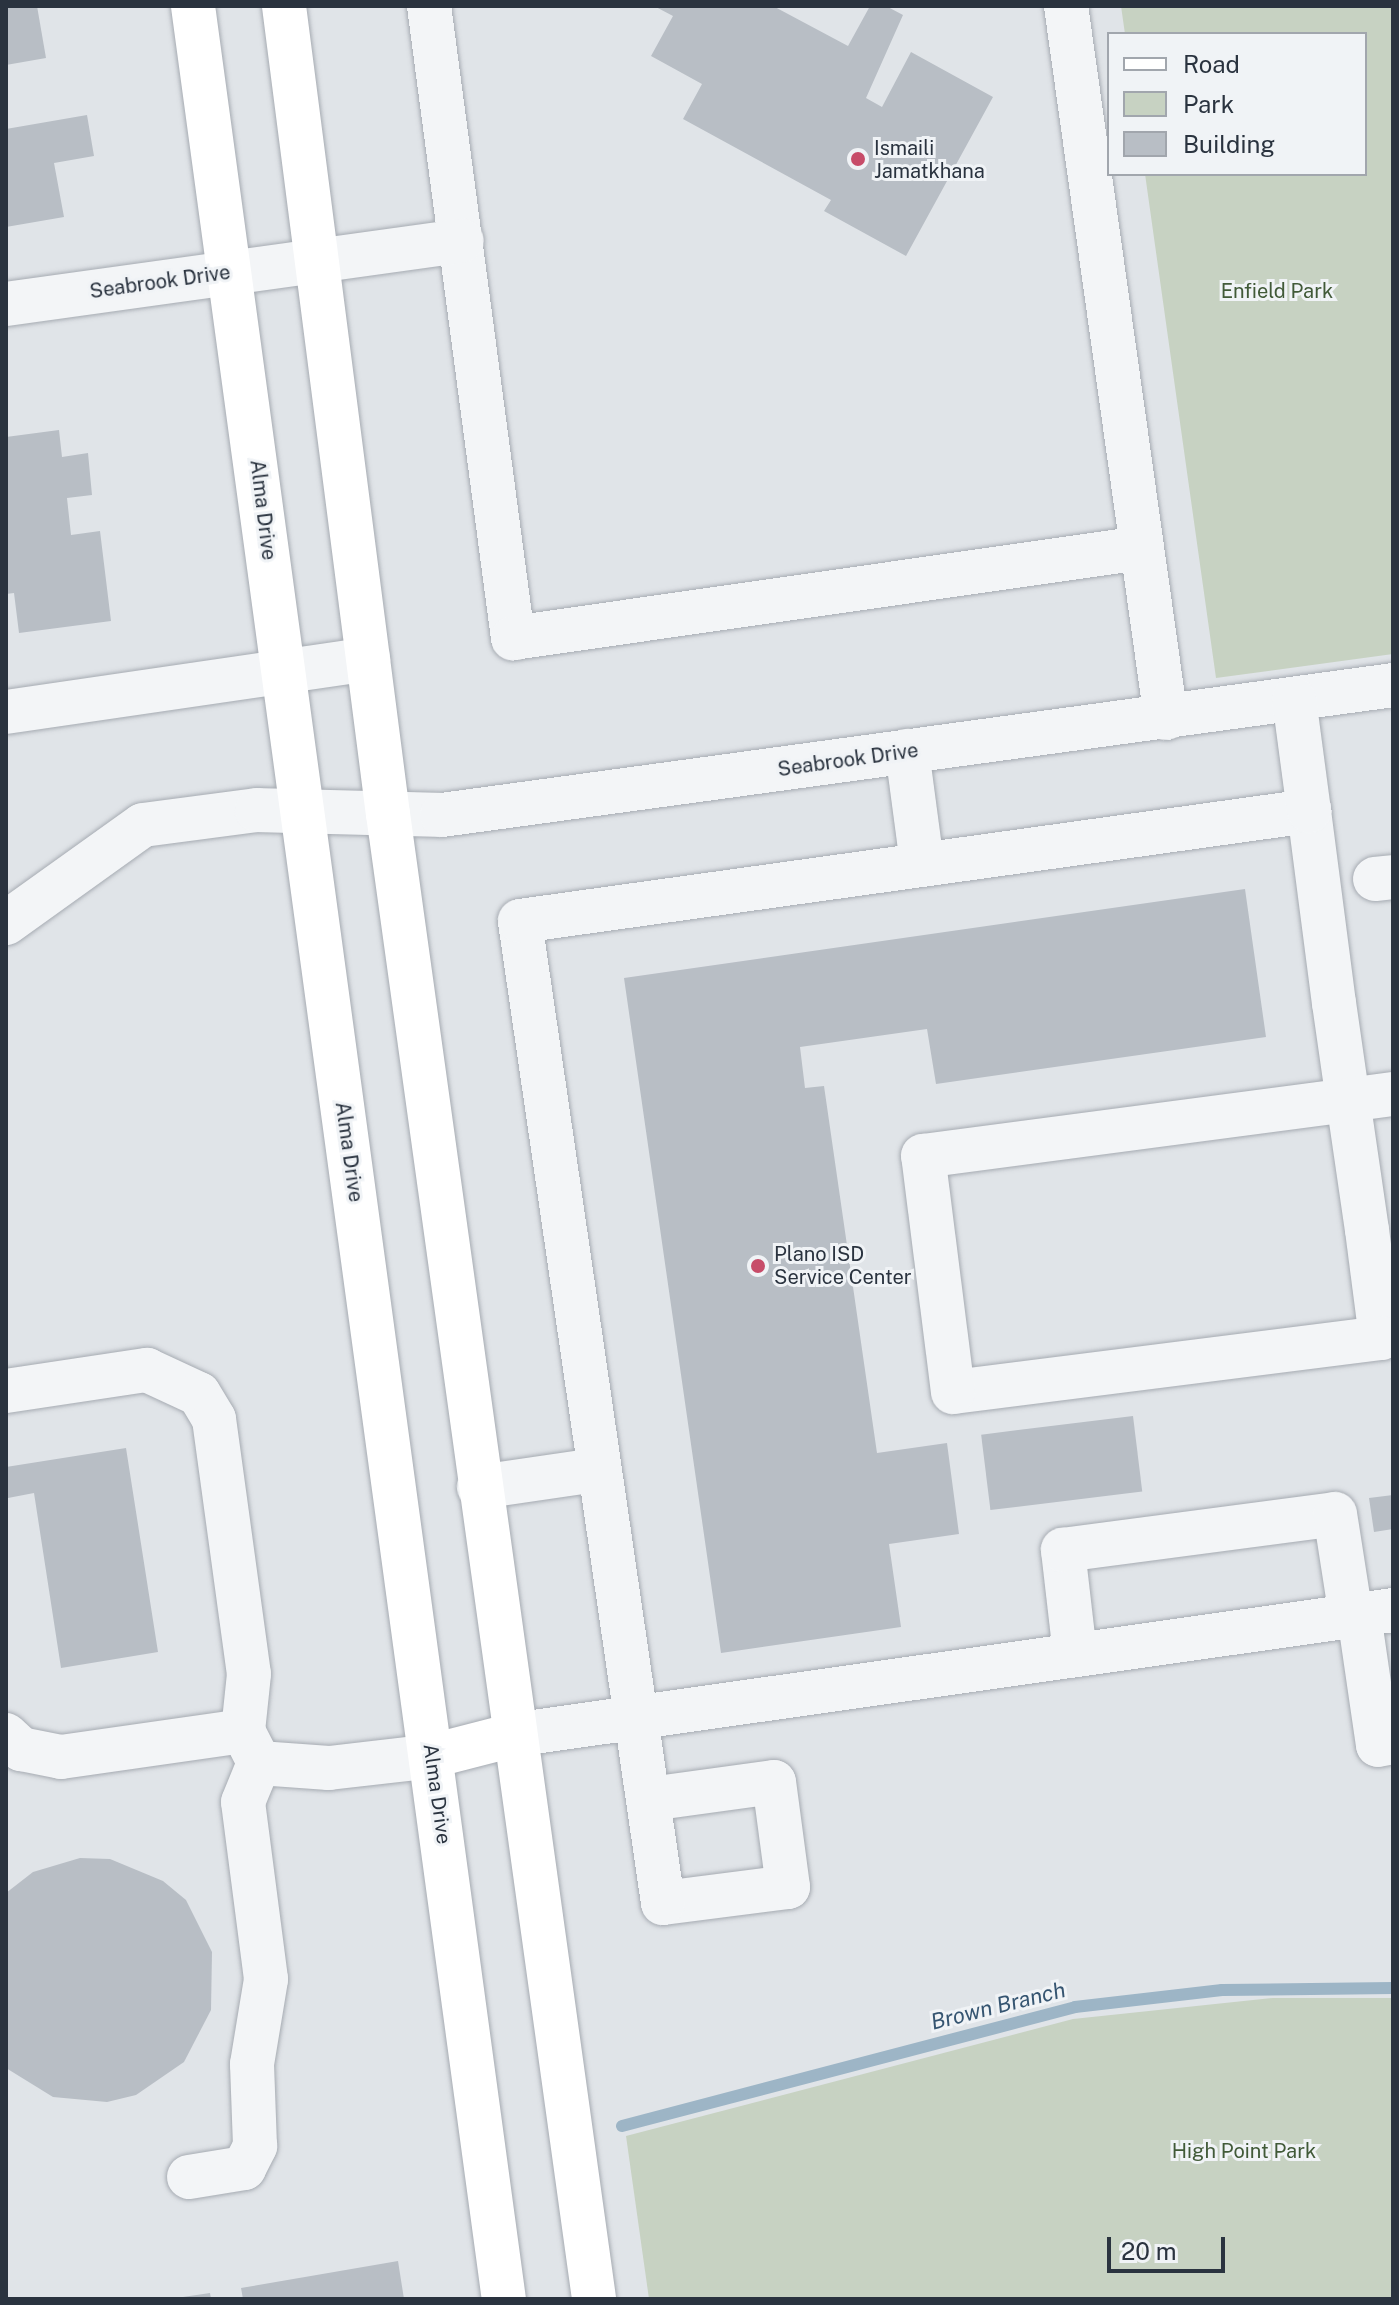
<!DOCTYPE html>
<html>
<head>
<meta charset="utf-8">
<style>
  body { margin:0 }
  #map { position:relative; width:1399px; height:2305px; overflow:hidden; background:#e0e4e8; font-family:"Public Sans",sans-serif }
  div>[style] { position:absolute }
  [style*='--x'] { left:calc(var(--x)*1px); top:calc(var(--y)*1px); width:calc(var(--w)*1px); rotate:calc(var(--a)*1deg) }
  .green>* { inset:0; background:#c7d2c2 }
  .stream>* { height:12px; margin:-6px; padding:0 6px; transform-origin:6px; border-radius:6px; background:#9db5c6 }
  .building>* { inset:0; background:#b8bec5; transform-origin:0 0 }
  .roads { filter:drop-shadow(0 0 2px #a6abb2) drop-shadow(0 0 2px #a6abb2) }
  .minor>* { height:44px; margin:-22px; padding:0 22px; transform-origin:22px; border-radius:22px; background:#f3f5f7 }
  .major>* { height:44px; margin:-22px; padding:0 22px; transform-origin:22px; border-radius:22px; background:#fff }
  .dots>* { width:22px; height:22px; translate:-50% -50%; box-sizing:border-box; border:4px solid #f0f3f6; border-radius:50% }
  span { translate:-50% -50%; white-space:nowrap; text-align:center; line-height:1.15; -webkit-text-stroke:6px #f0f3f6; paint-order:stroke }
  .poi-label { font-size:20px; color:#2a333f }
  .left { translate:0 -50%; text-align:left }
  .street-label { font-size:20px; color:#2a333f }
  .park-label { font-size:20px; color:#415a38 }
  .water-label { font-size:22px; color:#365571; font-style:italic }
  .frame { position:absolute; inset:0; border:8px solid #2a333f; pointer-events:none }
  .legend { position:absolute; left:1107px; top:32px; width:260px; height:144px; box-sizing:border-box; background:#f0f3f6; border:2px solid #a1a6ad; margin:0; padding:10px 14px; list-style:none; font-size:24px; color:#2a333f }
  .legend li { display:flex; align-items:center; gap:16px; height:40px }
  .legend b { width:40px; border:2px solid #a1a6ad }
  .scale { position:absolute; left:1107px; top:2237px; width:118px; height:36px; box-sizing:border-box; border:4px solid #2a333f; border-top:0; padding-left:10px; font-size:24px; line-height:28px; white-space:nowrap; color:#2a333f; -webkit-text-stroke:6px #f0f3f6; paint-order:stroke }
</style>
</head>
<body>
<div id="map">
  <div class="green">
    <i style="clip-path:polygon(1121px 6px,1393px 6px,1393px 654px,1216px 678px,1145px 174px,1365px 174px,1365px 34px,1125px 34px)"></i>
    <i style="clip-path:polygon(1273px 1998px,1393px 1998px,1393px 2299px,649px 2299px,626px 2136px,1073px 2019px)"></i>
  </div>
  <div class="stream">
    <i style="--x:622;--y:2126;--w:468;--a:-14.7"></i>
    <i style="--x:1075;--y:2007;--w:148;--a:-6.6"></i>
    <i style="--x:1222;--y:1990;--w:171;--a:-0.7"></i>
  </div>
  <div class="building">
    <i style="clip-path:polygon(6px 6px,37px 6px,46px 58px,6px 65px)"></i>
    <i style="clip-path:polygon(654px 6px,773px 6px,848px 46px,870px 6px,886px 6px,903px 15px,866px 98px,882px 107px,911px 52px,993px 97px,906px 256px,824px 211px,831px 200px,683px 119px,702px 84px,651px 56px,673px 16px)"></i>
    <i style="clip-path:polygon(87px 115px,94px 156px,54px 163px,64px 217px,6px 227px,6px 129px)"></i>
    <i style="clip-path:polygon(59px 430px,62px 457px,88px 453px,92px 495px,67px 498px,71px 535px,100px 531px,111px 621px,19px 633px,14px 593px,6px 594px,6px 437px)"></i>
    <i style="clip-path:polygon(1245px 889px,1266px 1037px,936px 1084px,927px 1029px,800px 1047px,805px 1088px,824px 1086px,877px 1453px,947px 1443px,959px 1534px,889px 1544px,901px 1627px,721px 1653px,624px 978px)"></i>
    <i style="left:1133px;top:1416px;width:76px;height:153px;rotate:83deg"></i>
    <i style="clip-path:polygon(126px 1448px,158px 1652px,61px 1668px,34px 1493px,8px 1498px,6px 1467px)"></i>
    <i style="clip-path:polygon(1393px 1495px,1393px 1529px,1374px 1532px,1369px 1498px)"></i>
    <i style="clip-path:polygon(80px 1858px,110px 1859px,163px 1881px,186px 1900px,212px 1952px,211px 2010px,184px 2062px,136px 2095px,107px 2102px,53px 2097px,6px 2068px,6px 1893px,33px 1872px)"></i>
    <i style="clip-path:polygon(398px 2261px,404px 2299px,243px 2299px,241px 2288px)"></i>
    <i style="clip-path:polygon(210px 2293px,211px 2299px,183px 2299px,183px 2297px)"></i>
  </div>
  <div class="roads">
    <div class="minor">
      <i style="--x:429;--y:6;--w:638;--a:82.43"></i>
      <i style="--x:513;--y:638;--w:634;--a:-8.16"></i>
      <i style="--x:1066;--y:6;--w:719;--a:82.01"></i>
      <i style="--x:6;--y:304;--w:460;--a:-7.9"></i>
      <i style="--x:6;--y:712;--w:366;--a:-8.3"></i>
      <i style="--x:907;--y:751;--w:114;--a:82.4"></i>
      <i style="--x:1309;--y:811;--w:194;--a:82.6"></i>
      <i style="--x:1334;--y:1003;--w:98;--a:81.8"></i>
      <i style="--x:1348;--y:1100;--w:131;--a:81.7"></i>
      <i style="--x:1367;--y:1230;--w:109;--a:82.6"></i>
      <i style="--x:1381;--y:1338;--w:431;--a:172.8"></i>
      <i style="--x:953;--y:1392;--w:238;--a:-97.2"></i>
      <i style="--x:923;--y:1156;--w:429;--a:-7.5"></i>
      <i style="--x:1348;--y:1100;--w:45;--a:-7.6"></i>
      <i style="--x:1375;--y:879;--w:18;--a:-6"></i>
      <i style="--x:6;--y:923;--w:168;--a:-35.6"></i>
      <i style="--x:143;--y:825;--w:115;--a:-7.5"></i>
      <i style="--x:257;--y:810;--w:185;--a:1.5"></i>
      <i style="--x:442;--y:815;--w:960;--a:-7.78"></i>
      <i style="--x:6;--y:1391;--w:143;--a:-8.5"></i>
      <i style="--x:147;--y:1370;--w:57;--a:24.8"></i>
      <i style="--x:199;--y:1394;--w:29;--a:59"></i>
      <i style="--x:214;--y:1419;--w:257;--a:82.2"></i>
      <i style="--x:249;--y:1674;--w:57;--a:96"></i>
      <i style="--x:243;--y:1731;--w:36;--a:63"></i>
      <i style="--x:259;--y:1763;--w:70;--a:4.1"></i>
      <i style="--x:329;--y:1768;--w:104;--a:-6.6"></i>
      <i style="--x:479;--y:1487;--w:117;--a:-8.3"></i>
      <i style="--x:1359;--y:1615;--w:131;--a:81.7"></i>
      <i style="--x:1378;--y:1745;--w:15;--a:-11"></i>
      <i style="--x:1075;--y:1654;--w:105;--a:-96.6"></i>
      <i style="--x:1063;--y:1550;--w:274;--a:-7.5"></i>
      <i style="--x:1335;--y:1514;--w:103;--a:81.1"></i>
      <i style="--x:6;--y:1735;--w:21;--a:43"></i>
      <i style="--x:21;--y:1749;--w:41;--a:11.3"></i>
      <i style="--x:61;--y:1757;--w:184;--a:-8.1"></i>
      <i style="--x:513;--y:1735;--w:889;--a:-8.08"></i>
      <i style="--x:650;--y:1799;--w:125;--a:-7.8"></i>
      <i style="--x:774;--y:1782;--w:106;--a:82.4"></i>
      <i style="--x:788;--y:1887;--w:126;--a:172.7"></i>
      <i style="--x:663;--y:1903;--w:992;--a:-98.29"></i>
      <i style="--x:520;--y:921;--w:797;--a:-7.94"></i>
      <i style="--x:1309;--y:811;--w:113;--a:-97.6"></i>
      <i style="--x:189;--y:2177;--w:56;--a:-9.3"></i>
      <i style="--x:244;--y:2168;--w:25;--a:-63"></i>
      <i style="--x:255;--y:2146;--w:82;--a:-92.1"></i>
      <i style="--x:252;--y:2064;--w:86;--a:-80.6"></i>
      <i style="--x:266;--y:1979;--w:178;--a:-97.4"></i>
      <i style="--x:243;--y:1802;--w:42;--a:-67.7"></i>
    </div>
    <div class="major">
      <i style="--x:193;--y:6;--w:2314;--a:82.28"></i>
      <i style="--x:284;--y:6;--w:815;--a:82.67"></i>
      <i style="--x:388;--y:814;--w:1499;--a:82.1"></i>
      <i style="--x:432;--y:1756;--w:84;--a:-14.5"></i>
    </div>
  </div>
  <div class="dots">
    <i style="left:858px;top:159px;background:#c74c69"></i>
    <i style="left:758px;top:1266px;background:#c74c69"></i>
  </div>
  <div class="poi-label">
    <span class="left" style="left:874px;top:160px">Ismaili<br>Jamatkhana</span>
    <span class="left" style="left:774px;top:1266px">Plano ISD<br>Service Center</span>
  </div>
  <div class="street-label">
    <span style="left:160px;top:282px;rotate:-8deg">Seabrook Drive</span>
    <span style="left:263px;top:510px;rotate:83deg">Alma Drive</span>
    <span style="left:848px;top:760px;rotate:-8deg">Seabrook Drive</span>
    <span style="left:349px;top:1152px;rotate:82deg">Alma Drive</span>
    <span style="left:437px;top:1794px;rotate:82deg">Alma Drive</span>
  </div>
  <div class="park-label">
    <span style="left:1277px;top:291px">Enfield Park</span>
    <span style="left:1244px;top:2151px">High Point Park</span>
  </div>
  <div class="water-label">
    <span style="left:998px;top:2006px;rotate:-14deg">Brown Branch</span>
  </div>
  <div class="frame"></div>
  <ul class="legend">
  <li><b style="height:10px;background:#fff"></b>Road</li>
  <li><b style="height:22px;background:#c7d2c2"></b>Park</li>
  <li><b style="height:22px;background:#b8bec5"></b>Building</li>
  </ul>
  <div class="scale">20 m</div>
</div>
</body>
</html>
